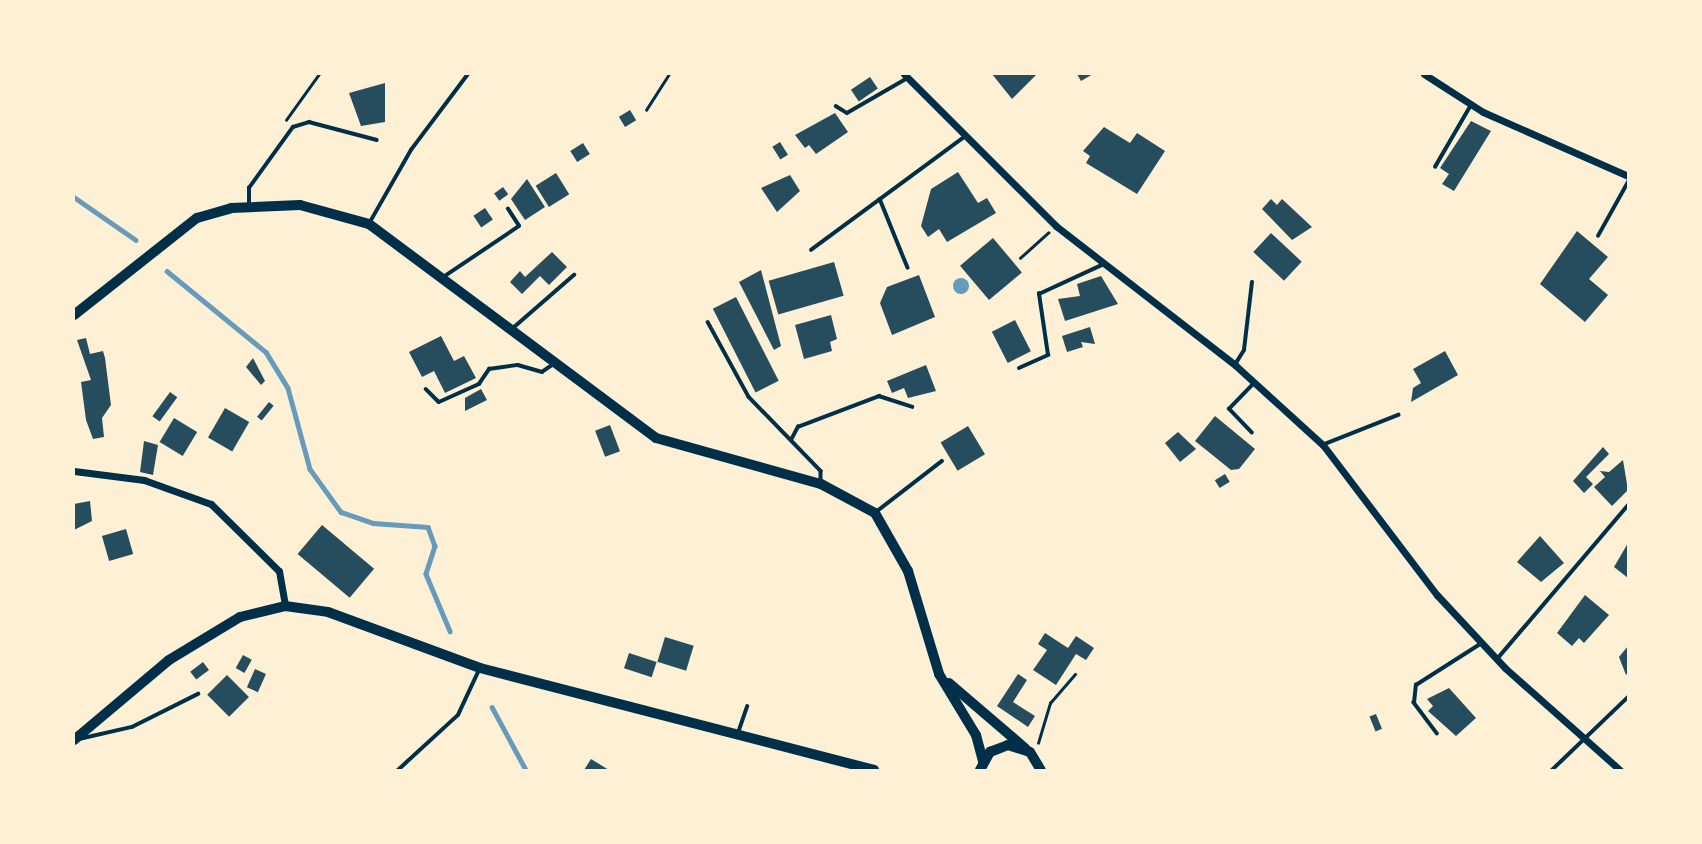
<!DOCTYPE html>
<html>
<head>
<meta charset="utf-8">
<style>
  body { margin:0 }
  #map { position:relative; width:1702px; height:844px; overflow:hidden; background:#fdf0d5; font-family:Helvetica,sans-serif }
  div>[style] { position:absolute }
  [style*='--x'] { left:calc(var(--x)*1px); top:calc(var(--y)*1px); width:calc(var(--w)*1px); rotate:calc(var(--a)*1deg) }
  .water>* { inset:0; background:#669bbc }
  .round { border-radius:50% }
  .stream>* { height:4.5px; margin:-2.25px; padding:0 2.25px; transform-origin:2.25px; border-radius:2.25px; background:#669bbc }
  .building>* { inset:0; background:#264d5e; transform-origin:0 0 }
  .path>* { height:2.5px; margin:-1.25px; padding:0 1.25px; transform-origin:1.25px; border-radius:1.25px; background:#003049 }
  .service>* { height:3.5px; margin:-1.75px; padding:0 1.75px; transform-origin:1.75px; border-radius:1.75px; background:#003049 }
  .minor>* { height:7px; margin:-3.5px; padding:0 3.5px; transform-origin:3.5px; border-radius:3.5px; background:#003049 }
  .secondary>* { height:10px; margin:-5px; padding:0 5px; transform-origin:5px; border-radius:5px; background:#003049 }
  span { translate:-50% -50%; white-space:nowrap; text-align:center; line-height:1.15; -webkit-text-stroke:6px #fdf0d5; paint-order:stroke }
  .frame { position:absolute; inset:0; border:75px solid #fdf0d5; pointer-events:none }
</style>
</head>
<body>
<div id="map">
  <div class="water">
    <i class="round" style="left:953px;top:278px;width:16px;height:16px"></i>
  </div>
  <div class="stream">
    <i style="--x:74;--y:197;--w:75;--a:34.7"></i>
    <i style="--x:167;--y:271;--w:128;--a:39.3"></i>
    <i style="--x:266;--y:352;--w:42;--a:58.6"></i>
    <i style="--x:288;--y:388;--w:84;--a:74.8"></i>
    <i style="--x:310;--y:469;--w:53;--a:54.2"></i>
    <i style="--x:341;--y:512;--w:34;--a:19"></i>
    <i style="--x:373;--y:523;--w:55;--a:4.2"></i>
    <i style="--x:428;--y:527;--w:20;--a:70"></i>
    <i style="--x:435;--y:546;--w:29;--a:108"></i>
    <i style="--x:426;--y:574;--w:62;--a:67.2"></i>
    <i style="--x:492;--y:707;--w:72;--a:61.6"></i>
  </div>
  <div class="building">
    <i style="clip-path:polygon(992px 74px,1037px 74px,1012px 99px)"></i>
    <i style="clip-path:polygon(1077px 74px,1093px 74px,1081px 81px)"></i>
    <i style="left:870px;top:77px;width:14px;height:23px;rotate:56deg"></i>
    <i style="clip-path:polygon(385px 83px,385px 122px,361px 126px,349px 93px)"></i>
    <i style="left:630px;top:110px;width:12px;height:13px;rotate:59deg"></i>
    <i style="clip-path:polygon(835px 113px,848px 132px,816px 154px,809px 145px,805px 148px,795px 135px)"></i>
    <i style="clip-path:polygon(1471px 121px,1491px 131px,1454px 191px,1442px 184px,1449px 174px,1440px 168px)"></i>
    <i style="clip-path:polygon(1104px 127px,1130px 143px,1137px 133px,1165px 151px,1137px 194px,1086px 163px,1090px 156px,1083px 151px)"></i>
    <i style="left:780px;top:142px;width:15px;height:9px;rotate:58deg"></i>
    <i style="left:583px;top:143px;width:13px;height:15px;rotate:58deg"></i>
    <i style="clip-path:polygon(958px 172px,978px 203px,987px 198px,996px 213px,947px 242px,939px 229px,928px 237px,921px 226px,931px 189px)"></i>
    <i style="left:556px;top:173px;width:25px;height:24px;rotate:58deg"></i>
    <i style="clip-path:polygon(790px 175px,800px 191px,777px 212px,761px 188px)"></i>
    <i style="clip-path:polygon(527px 179px,545px 207px,525px 220px,511px 199px)"></i>
    <i style="left:503px;top:187px;width:9px;height:11px;rotate:54deg"></i>
    <i style="clip-path:polygon(1271px 199px,1277px 205px,1282px 199px,1312px 227px,1292px 240px,1262px 209px)"></i>
    <i style="left:485px;top:208px;width:14px;height:14px;rotate:56deg"></i>
    <i style="clip-path:polygon(1577px 231px,1608px 257px,1589px 279px,1608px 295px,1585px 322px,1540px 284px)"></i>
    <i style="left:1271px;top:233px;width:42px;height:26px;rotate:43deg"></i>
    <i style="left:993px;top:238px;width:45px;height:43px;rotate:50deg"></i>
    <i style="clip-path:polygon(552px 252px,567px 267px,549px 285px,540px 276px,522px 294px,510px 282px,520px 271px,525px 277px)"></i>
    <i style="left:834px;top:262px;width:35px;height:68px;rotate:74deg"></i>
    <i style="clip-path:polygon(761px 270px,781px 346px,774px 350px,739px 282px)"></i>
    <i style="clip-path:polygon(919px 275px,935px 317px,892px 335px,880px 303px,887px 287px)"></i>
    <i style="clip-path:polygon(1101px 276px,1118px 304px,1065px 321px,1058px 299px,1080px 296px,1077px 284px)"></i>
    <i style="left:736px;top:297px;width:94px;height:26px;rotate:63deg"></i>
    <i style="clip-path:polygon(831px 315px,837px 339px,830px 342px,832px 351px,804px 359px,795px 325px)"></i>
    <i style="left:1015px;top:320px;width:35px;height:26px;rotate:63deg"></i>
    <i style="clip-path:polygon(1090px 327px,1095px 344px,1081px 342px,1083px 347px,1067px 352px,1062px 336px)"></i>
    <i style="clip-path:polygon(441px 336px,454px 361px,464px 356px,476px 378px,445px 393px,434px 371px,422px 377px,409px 352px)"></i>
    <i style="clip-path:polygon(86px 338px,90px 354px,103px 351px,105px 358px,111px 405px,102px 418px,104px 437px,93px 439px,86px 420px,81px 382px,91px 380px,77px 340px)"></i>
    <i style="clip-path:polygon(1445px 351px,1458px 375px,1411px 402px,1413px 388px,1421px 383px,1413px 369px)"></i>
    <i style="clip-path:polygon(253px 358px,265px 381px,261px 385px,246px 367px)"></i>
    <i style="clip-path:polygon(926px 365px,936px 391px,908px 398px,904px 388px,892px 393px,887px 381px)"></i>
    <i style="clip-path:polygon(481px 389px,487px 400px,465px 411px,465px 398px)"></i>
    <i style="left:170px;top:392px;width:9px;height:30px;rotate:36deg"></i>
    <i style="left:269px;top:402px;width:6px;height:19px;rotate:39deg"></i>
    <i style="left:225px;top:408px;width:28px;height:34px;rotate:30deg"></i>
    <i style="clip-path:polygon(1215px 416px,1255px 449px,1239px 469px,1231px 470px,1195px 441px)"></i>
    <i style="left:174px;top:418px;width:27px;height:28px;rotate:31deg"></i>
    <i style="left:610px;top:425px;width:28px;height:16px;rotate:69deg"></i>
    <i style="left:968px;top:426px;width:33px;height:32px;rotate:59deg"></i>
    <i style="clip-path:polygon(1178px 432px,1196px 449px,1180px 462px,1165px 443px)"></i>
    <i style="clip-path:polygon(144px 441px,158px 445px,153px 475px,140px 472px)"></i>
    <i style="clip-path:polygon(1603px 447px,1609px 454px,1586px 477px,1593px 484px,1584px 493px,1573px 481px)"></i>
    <i style="clip-path:polygon(1623px 460px,1628px 490px,1612px 506px,1594px 487px,1605px 477px,1600px 471px,1609px 472px)"></i>
    <i style="left:1225px;top:474px;width:9px;height:12px;rotate:58deg"></i>
    <i style="clip-path:polygon(90px 501px,92px 521px,74px 530px,74px 504px)"></i>
    <i style="left:322px;top:525px;width:68px;height:38px;rotate:40deg"></i>
    <i style="left:126px;top:529px;width:26px;height:25px;rotate:74deg"></i>
    <i style="clip-path:polygon(1540px 536px,1564px 563px,1541px 582px,1517px 562px)"></i>
    <i style="clip-path:polygon(1628px 543px,1628px 578px,1614px 567px)"></i>
    <i style="clip-path:polygon(1585px 595px,1609px 615px,1584px 643px,1579px 638px,1572px 646px,1557px 633px)"></i>
    <i style="clip-path:polygon(1045px 633px,1068px 648px,1076px 636px,1094px 648px,1086px 660px,1076px 654px,1056px 685px,1033px 670px,1047px 650px,1038px 644px)"></i>
    <i style="left:665px;top:637px;width:30px;height:26px;rotate:17deg"></i>
    <i style="clip-path:polygon(1628px 646px,1628px 673px,1626px 675px,1619px 657px)"></i>
    <i style="left:629px;top:653px;width:29px;height:16px;rotate:18deg"></i>
    <i style="left:243px;top:655px;width:10px;height:15px;rotate:29deg"></i>
    <i style="left:203px;top:662px;width:10px;height:16px;rotate:53deg"></i>
    <i style="left:255px;top:669px;width:12px;height:20px;rotate:24deg"></i>
    <i style="clip-path:polygon(1018px 674px,1027px 680px,1013px 702px,1035px 716px,1028px 727px,997px 706px)"></i>
    <i style="left:227px;top:675px;width:31px;height:28px;rotate:45deg"></i>
    <i style="clip-path:polygon(1449px 688px,1476px 718px,1456px 736px,1428px 711px,1433px 706px,1427px 699px)"></i>
    <i style="left:1376px;top:714px;width:16px;height:7px;rotate:68deg"></i>
    <i style="clip-path:polygon(591px 759px,609px 770px,584px 770px)"></i>
  </div>
  <div class="path">
    <i style="--x:646;--y:110;--w:43;--a:-57.4"></i>
    <i style="--x:286;--y:120;--w:57;--a:-54.3"></i>
    <i style="--x:1020;--y:258;--w:38;--a:-42"></i>
    <i style="--x:1038;--y:743;--w:42;--a:-73.3"></i>
    <i style="--x:1050;--y:703;--w:38;--a:-49"></i>
  </div>
  <div class="service">
    <i style="--x:836;--y:106;--w:13;--a:32"></i>
    <i style="--x:847;--y:113;--w:68;--a:-30"></i>
    <i style="--x:1435;--y:167;--w:72;--a:-59.9"></i>
    <i style="--x:880;--y:199;--w:74;--a:67.9"></i>
    <i style="--x:249;--y:205;--w:17;--a:-90"></i>
    <i style="--x:249;--y:188;--w:75;--a:-54.2"></i>
    <i style="--x:293;--y:127;--w:17;--a:-17"></i>
    <i style="--x:309;--y:122;--w:70;--a:14.8"></i>
    <i style="--x:370;--y:222;--w:83;--a:-60.3"></i>
    <i style="--x:411;--y:150;--w:95;--a:-53.1"></i>
    <i style="--x:1598;--y:236;--w:62;--a:-60.9"></i>
    <i style="--x:811;--y:250;--w:190;--a:-36.4"></i>
    <i style="--x:445;--y:276;--w:89;--a:-34"></i>
    <i style="--x:519;--y:226;--w:20;--a:-123"></i>
    <i style="--x:708;--y:322;--w:85;--a:61.3"></i>
    <i style="--x:749;--y:397;--w:103;--a:45.8"></i>
    <i style="--x:821;--y:471;--w:11;--a:90"></i>
    <i style="--x:513;--y:328;--w:81;--a:-41"></i>
    <i style="--x:1236;--y:363;--w:15;--a:-58"></i>
    <i style="--x:1244;--y:350;--w:68;--a:-83.3"></i>
    <i style="--x:1019;--y:368;--w:32;--a:-24"></i>
    <i style="--x:1048;--y:355;--w:62;--a:-98.4"></i>
    <i style="--x:1039;--y:294;--w:72;--a:-24.8"></i>
    <i style="--x:426;--y:389;--w:18;--a:45"></i>
    <i style="--x:439;--y:402;--w:44;--a:-24.2"></i>
    <i style="--x:479;--y:384;--w:18;--a:-56"></i>
    <i style="--x:489;--y:369;--w:29;--a:-8"></i>
    <i style="--x:518;--y:365;--w:25;--a:16"></i>
    <i style="--x:542;--y:372;--w:12;--a:-35"></i>
    <i style="--x:1252;--y:433;--w:33;--a:-134"></i>
    <i style="--x:1229;--y:409;--w:36;--a:-46"></i>
    <i style="--x:791;--y:440;--w:15;--a:-62"></i>
    <i style="--x:798;--y:427;--w:87;--a:-20.9"></i>
    <i style="--x:879;--y:396;--w:35;--a:18"></i>
    <i style="--x:1325;--y:444;--w:79;--a:-21.7"></i>
    <i style="--x:876;--y:512;--w:83;--a:-37.7"></i>
    <i style="--x:1498;--y:658;--w:201;--a:-49.6"></i>
    <i style="--x:738;--y:733;--w:28;--a:-71"></i>
    <i style="--x:1437;--y:734;--w:39;--a:-127"></i>
    <i style="--x:1414;--y:703;--w:18;--a:-84"></i>
    <i style="--x:1416;--y:685;--w:78;--a:-32.5"></i>
    <i style="--x:79;--y:739;--w:54;--a:-12.8"></i>
    <i style="--x:132;--y:727;--w:74;--a:-26.6"></i>
    <i style="--x:398;--y:770;--w:81;--a:-42.5"></i>
    <i style="--x:458;--y:715;--w:50;--a:-65"></i>
    <i style="--x:1552;--y:770;--w:105;--a:-43.8"></i>
  </div>
  <div class="minor">
    <i style="--x:904;--y:74;--w:215;--a:45"></i>
    <i style="--x:1056;--y:226;--w:227;--a:37.8"></i>
    <i style="--x:1235;--y:365;--w:119;--a:42.3"></i>
    <i style="--x:1323;--y:445;--w:188;--a:52.8"></i>
    <i style="--x:1437;--y:595;--w:100;--a:47"></i>
    <i style="--x:1505;--y:668;--w:154;--a:41.6"></i>
    <i style="--x:1424;--y:74;--w:70;--a:32.8"></i>
    <i style="--x:1483;--y:112;--w:158;--a:23.8"></i>
    <i style="--x:74;--y:471;--w:71;--a:7.3"></i>
    <i style="--x:144;--y:480;--w:71;--a:19.7"></i>
    <i style="--x:211;--y:504;--w:95;--a:44.6"></i>
    <i style="--x:279;--y:571;--w:36;--a:80"></i>
  </div>
  <div class="secondary">
    <i style="--x:74;--y:315;--w:157;--a:-38.3"></i>
    <i style="--x:197;--y:218;--w:35;--a:-16"></i>
    <i style="--x:231;--y:208;--w:69;--a:-2.5"></i>
    <i style="--x:300;--y:205;--w:72;--a:15.4"></i>
    <i style="--x:369;--y:224;--w:358;--a:36.7"></i>
    <i style="--x:656;--y:438;--w:171;--a:15.6"></i>
    <i style="--x:821;--y:484;--w:61;--a:28.2"></i>
    <i style="--x:875;--y:513;--w:67;--a:60.4"></i>
    <i style="--x:908;--y:571;--w:108;--a:73.2"></i>
    <i style="--x:939;--y:674;--w:71;--a:58.8"></i>
    <i style="--x:976;--y:735;--w:28;--a:75"></i>
    <i style="--x:949;--y:683;--w:101;--a:40.6"></i>
    <i style="--x:74;--y:740;--w:124;--a:-40.1"></i>
    <i style="--x:169;--y:660;--w:83;--a:-31.2"></i>
    <i style="--x:240;--y:617;--w:46;--a:-13.7"></i>
    <i style="--x:285;--y:606;--w:43;--a:7.9"></i>
    <i style="--x:328;--y:612;--w:162;--a:20.2"></i>
    <i style="--x:480;--y:668;--w:407;--a:14.5"></i>
    <i style="--x:980;--y:770;--w:21;--a:-61"></i>
    <i style="--x:990;--y:752;--w:19;--a:-21"></i>
    <i style="--x:1008;--y:745;--w:23;--a:18"></i>
    <i style="--x:1030;--y:752;--w:21;--a:59"></i>
  </div>
  <div class="frame"></div>
</div>
</body>
</html>
